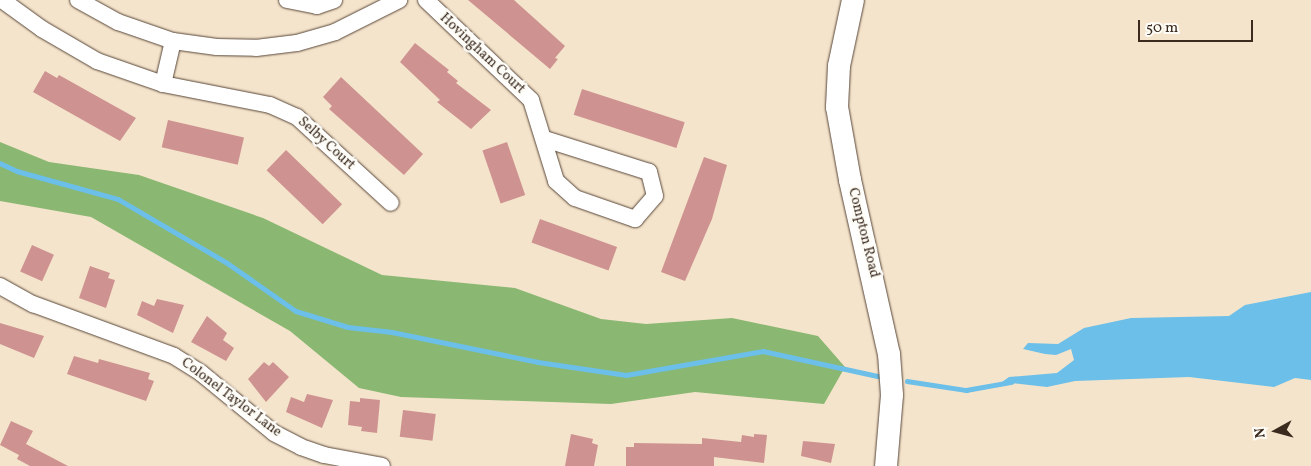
<!DOCTYPE html>
<html>
<head>
<meta charset="utf-8">
<style>
  body { margin:0 }
  #map { position:relative; width:1311px; height:466px; overflow:hidden; background:#f5e4cc; font-family:Vollkorn,serif }
  div>[style] { position:absolute }
  [style*='--x'] { left:calc(var(--x)*1px); top:calc(var(--y)*1px); width:calc(var(--w)*1px); rotate:calc(var(--a)*1deg) }
  .forest>* { inset:0; background:#8ab872 }
  .water>* { inset:0; background:#6cbfe8 }
  .stream>* { height:4.5px; margin:-2.25px; padding:0 2.25px; transform-origin:2.25px; border-radius:2.25px; background:#6cbfe8 }
  .building>* { inset:0; background:#ce9390; transform-origin:0 0 }
  .roads { filter:drop-shadow(0 0 1px #574638) drop-shadow(0 0 1px #574638) }
  .street>* { height:16px; margin:-8px; padding:0 8px; transform-origin:8px; border-radius:8px; background:#fff }
  .secondary>* { height:22px; margin:-11px; padding:0 11px; transform-origin:11px; border-radius:11px; background:#fff }
  span { translate:-50% -50%; white-space:nowrap; text-align:center; line-height:1.15; -webkit-text-stroke:5px #fdfcf7; paint-order:stroke }
  .street-label { font-size:14px; color:#3b2a1e }
  .north { position:absolute; left:1251px; top:406px; width:50px; height:50px; -webkit-text-stroke:4px #fdfcf7; paint-order:stroke; rotate:263deg; font-size:14px; font-weight:700; line-height:20px; text-align:center; color:#3b2a1e }
  .north::after { content:''; display:block; margin:auto; width:18px; height:22px; background:#3b2a1e; clip-path:polygon(50% 0,100% 100%,50% 72%,0 100%) }
  .scale { position:absolute; left:1138px; top:20px; width:115px; height:22px; box-sizing:border-box; border:2px solid #3b2a1e; border-top:0; padding-left:6px; font-size:15px; line-height:18px; white-space:nowrap; color:#3b2a1e; -webkit-text-stroke:4px #fdfcf7; paint-order:stroke }
</style>
</head>
<body>
<div id="map">
  <div class="forest">
    <i style="clip-path:polygon(0 142px,49px 162px,139px 175px,263px 218px,382px 275px,515px 288px,601px 319px,646px 324px,732px 318px,818px 336px,845px 367px,824px 404px,695px 392px,611px 404px,401px 397px,359px 388px,290px 331px,91px 217px,0 201px)"></i>
  </div>
  <div class="water">
    <i style="clip-path:polygon(1311px 292px,1311px 380px,1295px 378px,1274px 387px,1189px 377px,1075px 381px,1047px 387px,1002px 382px,1009px 377px,1057px 373px,1074px 360px,1071px 349px,1056px 355px,1045px 354px,1023px 349px,1028px 343px,1058px 344px,1084px 328px,1131px 318px,1229px 316px,1245px 305px)"></i>
  </div>
  <div class="stream">
    <i style="--x:0;--y:163;--w:19;--a:25"></i>
    <i style="--x:17;--y:171;--w:105;--a:15.5"></i>
    <i style="--x:118;--y:199;--w:125;--a:30.3"></i>
    <i style="--x:226;--y:262;--w:85;--a:35"></i>
    <i style="--x:296;--y:311;--w:54;--a:17.1"></i>
    <i style="--x:348;--y:327;--w:44;--a:6.5"></i>
    <i style="--x:392;--y:332;--w:149;--a:11.6"></i>
    <i style="--x:538;--y:362;--w:89;--a:8.4"></i>
    <i style="--x:626;--y:375;--w:139;--a:-9.9"></i>
    <i style="--x:763;--y:351;--w:118;--a:12.3"></i>
    <i style="--x:907;--y:381;--w:60;--a:8.7"></i>
    <i style="--x:966;--y:390;--w:46;--a:-10.1"></i>
  </div>
  <div class="building">
    <i style="clip-path:polygon(468px 0,514px 0,565px 46px,555px 58px,558px 59px,550px 69px)"></i>
    <i style="clip-path:polygon(415px 43px,449px 70px,447px 72px,458px 81px,456px 83px,491px 110px,471px 129px,437px 102px,440px 100px,400px 62px)"></i>
    <i style="clip-path:polygon(45px 71px,57px 78px,59px 75px,136px 118px,120px 141px,33px 92px)"></i>
    <i style="clip-path:polygon(341px 77px,423px 154px,404px 175px,329px 109px,332px 106px,323px 97px)"></i>
    <i style="left:582px;top:89px;width:108px;height:27px;rotate:18deg"></i>
    <i style="left:168px;top:120px;width:78px;height:28px;rotate:13deg"></i>
    <i style="left:507px;top:142px;width:56px;height:26px;rotate:71deg"></i>
    <i style="left:286px;top:150px;width:78px;height:28px;rotate:44deg"></i>
    <i style="clip-path:polygon(704px 157px,727px 165px,712px 219px,685px 281px,661px 272px)"></i>
    <i style="left:540px;top:219px;width:82px;height:25px;rotate:20deg"></i>
    <i style="left:32px;top:245px;width:24px;height:29px;rotate:24deg"></i>
    <i style="clip-path:polygon(90px 266px,110px 273px,108px 278px,115px 280px,106px 308px,79px 298px)"></i>
    <i style="clip-path:polygon(157px 299px,184px 305px,173px 333px,137px 315px,142px 301px,154px 306px)"></i>
    <i style="clip-path:polygon(207px 316px,227px 333px,223px 340px,234px 348px,226px 361px,191px 342px)"></i>
    <i style="clip-path:polygon(0 323px,44px 336px,34px 358px,0 344px)"></i>
    <i style="clip-path:polygon(74px 356px,98px 363px,99px 359px,150px 373px,148px 379px,154px 381px,146px 401px,67px 374px)"></i>
    <i style="clip-path:polygon(264px 362px,269px 366px,273px 362px,289px 377px,266px 402px,248px 379px)"></i>
    <i style="clip-path:polygon(307px 394px,333px 400px,322px 428px,286px 412px,291px 397px,304px 402px)"></i>
    <i style="clip-path:polygon(360px 398px,380px 400px,377px 433px,361px 431px,362px 427px,348px 425px,350px 401px,360px 402px)"></i>
    <i style="left:403px;top:410px;width:33px;height:27px;rotate:7deg"></i>
    <i style="clip-path:polygon(11px 421px,33px 431px,26px 444px,68px 466px,30px 466px,17px 459px,19px 455px,0 445px)"></i>
    <i style="clip-path:polygon(571px 434px,593px 439px,592px 443px,598px 445px,594px 466px,565px 466px)"></i>
    <i style="clip-path:polygon(754px 434px,767px 435px,764px 463px,714px 457px,714px 466px,626px 466px,626px 447px,634px 447px,634px 443px,702px 444px,702px 438px,741px 442px,742px 435px,754px 437px)"></i>
    <i style="clip-path:polygon(803px 441px,835px 444px,831px 463px,801px 456px)"></i>
  </div>
  <div class="roads">
    <div class="street">
      <i style="--x:2;--y:0;--w:49;--a:35.9"></i>
      <i style="--x:42;--y:29;--w:64;--a:30.2"></i>
      <i style="--x:97;--y:61;--w:70;--a:19.2"></i>
      <i style="--x:163;--y:84;--w:44;--a:-76.9"></i>
      <i style="--x:78;--y:0;--w:46;--a:28.8"></i>
      <i style="--x:118;--y:22;--w:58;--a:19.1"></i>
      <i style="--x:173;--y:41;--w:44;--a:7.8"></i>
      <i style="--x:217;--y:47;--w:39;--a:1"></i>
      <i style="--x:256;--y:48;--w:41;--a:-7"></i>
      <i style="--x:297;--y:43;--w:40;--a:-16"></i>
      <i style="--x:335;--y:32;--w:72;--a:-26.6"></i>
      <i style="--x:287;--y:0;--w:31;--a:11"></i>
      <i style="--x:317;--y:6;--w:18;--a:-19"></i>
      <i style="--x:426;--y:0;--w:145;--a:43.6"></i>
      <i style="--x:531;--y:100;--w:85;--a:72.8"></i>
      <i style="--x:556;--y:181;--w:25;--a:42"></i>
      <i style="--x:575;--y:198;--w:64;--a:19.3"></i>
      <i style="--x:635;--y:219;--w:30;--a:-49"></i>
      <i style="--x:655;--y:196;--w:25;--a:-104"></i>
      <i style="--x:649;--y:172;--w:109;--a:-162.4"></i>
      <i style="--x:163;--y:84;--w:109;--a:11.1"></i>
      <i style="--x:270;--y:105;--w:30;--a:24"></i>
      <i style="--x:297;--y:117;--w:127;--a:42.5"></i>
      <i style="--x:0;--y:286;--w:38;--a:29"></i>
      <i style="--x:33;--y:304;--w:150;--a:20.2"></i>
      <i style="--x:174;--y:356;--w:32;--a:32"></i>
      <i style="--x:201;--y:373;--w:94;--a:39.4"></i>
      <i style="--x:274;--y:433;--w:30;--a:27"></i>
      <i style="--x:301;--y:447;--w:24;--a:19"></i>
      <i style="--x:324;--y:455;--w:59;--a:10.7"></i>
    </div>
    <div class="secondary">
      <i style="--x:853;--y:0;--w:67;--a:102"></i>
      <i style="--x:839;--y:66;--w:41;--a:92.8"></i>
      <i style="--x:837;--y:107;--w:74;--a:79.9"></i>
      <i style="--x:850;--y:180;--w:178;--a:77.4"></i>
      <i style="--x:889;--y:354;--w:41;--a:85.8"></i>
      <i style="--x:892;--y:395;--w:71;--a:94.8"></i>
    </div>
  </div>
  <div class="street-label">
    <span style="left:482px;top:54px;rotate:43deg">Hovingham Court</span>
    <span style="left:326px;top:144px;rotate:42deg">Selby Court</span>
    <span style="left:863px;top:233px;rotate:76deg">Compton Road</span>
    <span style="left:231px;top:398px;rotate:37deg">Colonel Taylor Lane</span>
  </div>
  <div class="north">N</div>
  <div class="scale">50 m</div>
</div>
</body>
</html>
